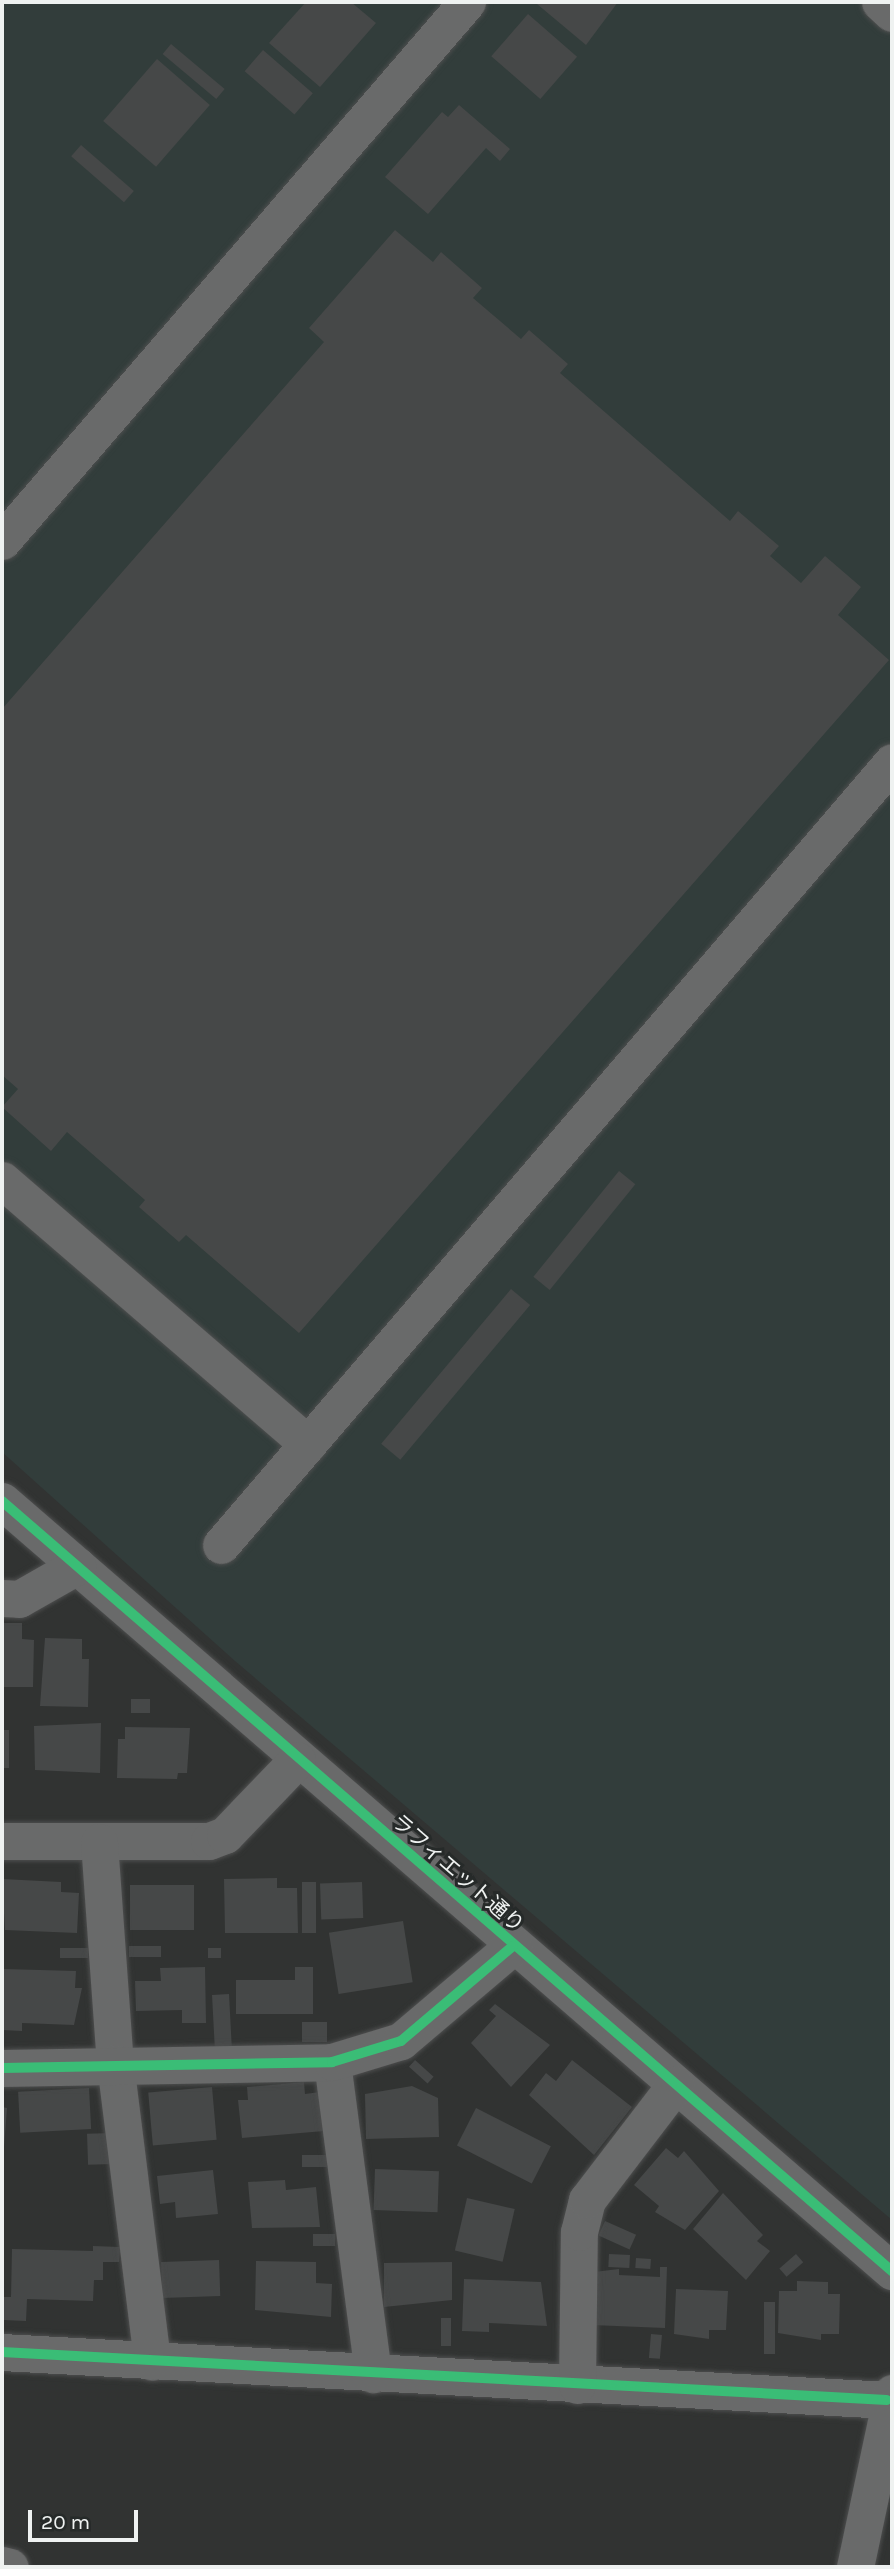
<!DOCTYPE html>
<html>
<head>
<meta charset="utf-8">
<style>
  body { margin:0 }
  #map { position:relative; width:894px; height:2569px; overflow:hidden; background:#313332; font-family:Karla,"Noto Sans JP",sans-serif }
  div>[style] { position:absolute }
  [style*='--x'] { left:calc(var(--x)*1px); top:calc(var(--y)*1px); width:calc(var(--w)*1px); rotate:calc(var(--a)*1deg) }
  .built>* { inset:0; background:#323d3b }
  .building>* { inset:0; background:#464848; transform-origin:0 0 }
  .roads { filter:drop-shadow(0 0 2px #4d4e4e) drop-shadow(0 0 2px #4d4e4e) }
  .minor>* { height:37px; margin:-18.5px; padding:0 18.5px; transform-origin:18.5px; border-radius:18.5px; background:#696a6a }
  .cycleway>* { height:10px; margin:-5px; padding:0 5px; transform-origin:5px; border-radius:5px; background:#3abd76 }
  span { translate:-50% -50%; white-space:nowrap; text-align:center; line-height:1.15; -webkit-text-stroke:6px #262a29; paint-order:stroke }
  .street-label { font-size:21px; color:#eff2f1 }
  .frame { position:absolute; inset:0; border:4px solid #eff2f1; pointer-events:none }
  .scale { position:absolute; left:28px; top:2510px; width:110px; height:32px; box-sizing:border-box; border:4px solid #eff2f1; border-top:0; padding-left:9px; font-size:21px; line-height:24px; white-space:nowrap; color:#eff2f1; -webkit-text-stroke:5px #262a29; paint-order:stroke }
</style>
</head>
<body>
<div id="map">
  <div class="built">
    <i style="clip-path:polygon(2px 2px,892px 2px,892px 2220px,235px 1661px,2px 1452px)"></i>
  </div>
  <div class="building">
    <i style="clip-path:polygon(306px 2px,351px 2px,376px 23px,320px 87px,269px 43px)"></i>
    <i style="clip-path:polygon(618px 2px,586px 45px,537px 4px,539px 2px)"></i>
    <i style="left:528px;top:14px;width:65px;height:56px;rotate:41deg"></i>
    <i style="left:171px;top:44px;width:70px;height:13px;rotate:40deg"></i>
    <i style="left:263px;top:50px;width:66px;height:28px;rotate:41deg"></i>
    <i style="left:157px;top:59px;width:70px;height:82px;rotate:41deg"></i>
    <i style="clip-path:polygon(459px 105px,510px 149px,500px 161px,486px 148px,428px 214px,385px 177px,442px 112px,448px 117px)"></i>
    <i style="left:81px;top:145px;width:70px;height:15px;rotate:41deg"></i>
    <i style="clip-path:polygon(395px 230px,433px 262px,441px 252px,482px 288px,473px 298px,521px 339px,529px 330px,568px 364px,560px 373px,730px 521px,738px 511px,779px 546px,770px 556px,801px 583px,825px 556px,861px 587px,838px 615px,889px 660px,299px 1333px,186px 1235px,179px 1242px,139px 1207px,145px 1200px,67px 1132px,51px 1151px,2px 1107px,18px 1089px,2px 1075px,2px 709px,324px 342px,309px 328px)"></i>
    <i style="left:619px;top:1171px;width:21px;height:136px;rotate:39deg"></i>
    <i style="left:511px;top:1289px;width:25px;height:202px;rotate:40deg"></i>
    <i style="clip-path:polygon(2px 1623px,22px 1623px,22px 1639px,34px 1640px,33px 1687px,2px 1687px)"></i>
    <i style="clip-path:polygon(45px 1638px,82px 1639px,82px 1659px,89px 1659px,88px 1707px,40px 1706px)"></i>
    <i style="left:131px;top:1699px;width:19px;height:14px"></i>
    <i style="clip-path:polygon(101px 1723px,100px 1773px,35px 1770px,34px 1726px)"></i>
    <i style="clip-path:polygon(125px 1727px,190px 1728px,187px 1773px,178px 1773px,177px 1779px,117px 1778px,118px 1739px,125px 1739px)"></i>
    <i style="left:2px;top:1730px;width:7px;height:38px"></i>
    <i style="clip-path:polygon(277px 1878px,277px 1888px,297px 1888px,298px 1933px,225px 1933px,224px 1879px)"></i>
    <i style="clip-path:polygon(2px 1879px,61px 1882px,61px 1892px,79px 1893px,77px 1933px,5px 1930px)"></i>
    <i style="left:302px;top:1882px;width:14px;height:51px"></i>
    <i style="left:362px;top:1882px;width:36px;height:42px;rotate:88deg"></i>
    <i style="left:130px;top:1885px;width:64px;height:45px"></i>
    <i style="left:403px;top:1921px;width:62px;height:75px;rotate:81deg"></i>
    <i style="left:161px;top:1946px;width:11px;height:32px;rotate:90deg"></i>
    <i style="left:88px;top:1948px;width:10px;height:28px;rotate:90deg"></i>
    <i style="left:208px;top:1948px;width:13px;height:10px"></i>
    <i style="clip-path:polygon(205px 1967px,206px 2023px,182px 2023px,182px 2010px,136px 2011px,135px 1981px,161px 1981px,160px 1968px)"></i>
    <i style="clip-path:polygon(295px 1967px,313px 1967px,313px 2014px,236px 2014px,236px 1980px,295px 1980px)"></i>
    <i style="clip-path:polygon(3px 1969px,76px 1971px,75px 1988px,82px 1988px,74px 2025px,22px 2023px,22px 2031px,2px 2030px)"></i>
    <i style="left:229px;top:1994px;width:52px;height:17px;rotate:87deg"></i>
    <i style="clip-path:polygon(495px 2004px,550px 2045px,511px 2087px,471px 2043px,496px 2016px,489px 2010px)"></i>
    <i style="left:302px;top:2022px;width:25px;height:20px"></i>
    <i style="left:415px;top:2060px;width:25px;height:9px;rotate:42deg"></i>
    <i style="clip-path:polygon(572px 2060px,632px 2107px,594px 2155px,529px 2095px,546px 2073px,556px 2081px)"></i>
    <i style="clip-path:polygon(304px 2082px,305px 2094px,320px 2092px,324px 2131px,242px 2138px,238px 2100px,248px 2100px,247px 2087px)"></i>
    <i style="clip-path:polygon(412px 2086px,438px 2098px,439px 2137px,366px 2139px,365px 2094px)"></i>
    <i style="left:212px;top:2087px;width:53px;height:64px;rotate:85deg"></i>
    <i style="left:89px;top:2088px;width:41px;height:71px;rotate:87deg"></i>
    <i style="clip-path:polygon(2px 2107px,7px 2108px,4px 2147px,2px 2147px)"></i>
    <i style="left:476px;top:2108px;width:84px;height:42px;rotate:27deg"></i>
    <i style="left:112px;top:2133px;width:31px;height:25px;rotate:88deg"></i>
    <i style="clip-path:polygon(666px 2148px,678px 2158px,684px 2151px,719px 2191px,685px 2230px,655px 2212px,659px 2206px,634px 2185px)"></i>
    <i style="left:302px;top:2155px;width:25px;height:12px"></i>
    <i style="left:375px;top:2169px;width:64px;height:41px;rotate:2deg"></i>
    <i style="clip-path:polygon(213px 2170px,218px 2214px,176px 2218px,175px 2202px,160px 2204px,157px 2176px)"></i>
    <i style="clip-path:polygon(285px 2180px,286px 2190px,316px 2187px,320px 2227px,252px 2228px,248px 2182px)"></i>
    <i style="clip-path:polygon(723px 2193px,763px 2235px,757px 2241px,770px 2251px,746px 2280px,693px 2229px)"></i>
    <i style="left:467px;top:2198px;width:49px;height:54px;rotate:13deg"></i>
    <i style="left:605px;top:2221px;width:34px;height:16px;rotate:24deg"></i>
    <i style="left:313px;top:2234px;width:22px;height:12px"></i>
    <i style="clip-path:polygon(93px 2246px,120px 2247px,119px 2262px,103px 2262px,103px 2280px,94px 2280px,93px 2301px,27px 2299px,26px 2321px,3px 2320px,4px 2297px,11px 2297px,12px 2249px,93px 2251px)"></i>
    <i style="left:609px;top:2254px;width:21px;height:13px;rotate:3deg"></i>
    <i style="left:796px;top:2254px;width:11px;height:22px;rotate:49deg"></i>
    <i style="left:636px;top:2258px;width:15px;height:10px;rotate:4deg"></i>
    <i style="left:219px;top:2260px;width:36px;height:58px;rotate:88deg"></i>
    <i style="clip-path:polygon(256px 2261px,316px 2262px,316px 2283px,332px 2284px,331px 2317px,255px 2310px)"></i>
    <i style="clip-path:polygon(452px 2262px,452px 2300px,384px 2307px,384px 2263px)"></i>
    <i style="clip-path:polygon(660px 2267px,667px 2267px,665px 2328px,592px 2325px,594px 2272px,619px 2269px,619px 2275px,660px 2277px)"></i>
    <i style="clip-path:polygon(464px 2279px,541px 2282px,547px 2326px,489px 2323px,489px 2332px,462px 2331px)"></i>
    <i style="clip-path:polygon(797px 2281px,828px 2282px,828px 2294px,840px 2294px,839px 2334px,821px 2334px,821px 2340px,778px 2333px,779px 2291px,797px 2291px)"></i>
    <i style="clip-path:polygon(676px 2289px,728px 2291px,726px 2330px,709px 2330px,709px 2339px,674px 2334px)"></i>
    <i style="left:764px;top:2302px;width:11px;height:52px"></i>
    <i style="left:441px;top:2318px;width:10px;height:28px"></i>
    <i style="left:651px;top:2334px;width:11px;height:24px;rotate:5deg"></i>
  </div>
  <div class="roads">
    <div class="minor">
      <i style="--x:880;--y:2;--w:16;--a:43"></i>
      <i style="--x:2;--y:541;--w:712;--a:-49.22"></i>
      <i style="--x:2;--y:1180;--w:404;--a:40.8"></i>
      <i style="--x:2;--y:1501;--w:1177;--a:40.87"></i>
      <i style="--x:221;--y:1545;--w:1031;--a:-49.4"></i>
      <i style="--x:2;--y:1598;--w:17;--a:3"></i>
      <i style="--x:19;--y:1599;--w:67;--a:-29.6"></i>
      <i style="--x:2;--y:1841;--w:207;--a:0"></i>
      <i style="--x:209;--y:1841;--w:17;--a:-21"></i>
      <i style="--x:225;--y:1835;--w:104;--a:-46.2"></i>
      <i style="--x:99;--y:1842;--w:222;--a:85.9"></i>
      <i style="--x:115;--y:2063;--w:301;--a:82.9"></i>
      <i style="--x:332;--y:2062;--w:315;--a:82.5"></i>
      <i style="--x:2;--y:2068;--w:330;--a:-1"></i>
      <i style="--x:332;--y:2062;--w:72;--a:-16.9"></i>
      <i style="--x:401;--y:2041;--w:147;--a:-40.3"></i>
      <i style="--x:2;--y:2352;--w:886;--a:3.1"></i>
      <i style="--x:577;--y:2385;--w:153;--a:-89.3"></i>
      <i style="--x:579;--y:2232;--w:33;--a:-76"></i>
      <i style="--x:587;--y:2200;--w:145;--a:-52.6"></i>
      <i style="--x:2;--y:2565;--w:8;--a:14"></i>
      <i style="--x:855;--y:2567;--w:178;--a:-78"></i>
    </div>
  </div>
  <div class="cycleway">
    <i style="--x:2;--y:1501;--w:1177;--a:40.87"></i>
    <i style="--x:2;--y:2068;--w:330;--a:-1"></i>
    <i style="--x:332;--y:2062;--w:72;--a:-16.9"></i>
    <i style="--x:401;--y:2041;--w:147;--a:-40.3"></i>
    <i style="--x:2;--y:2352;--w:886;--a:3.1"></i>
  </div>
  <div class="street-label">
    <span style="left:458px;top:1873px;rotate:41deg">ラフィエット通り</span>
  </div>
  <div class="frame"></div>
  <div class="scale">20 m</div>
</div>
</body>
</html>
